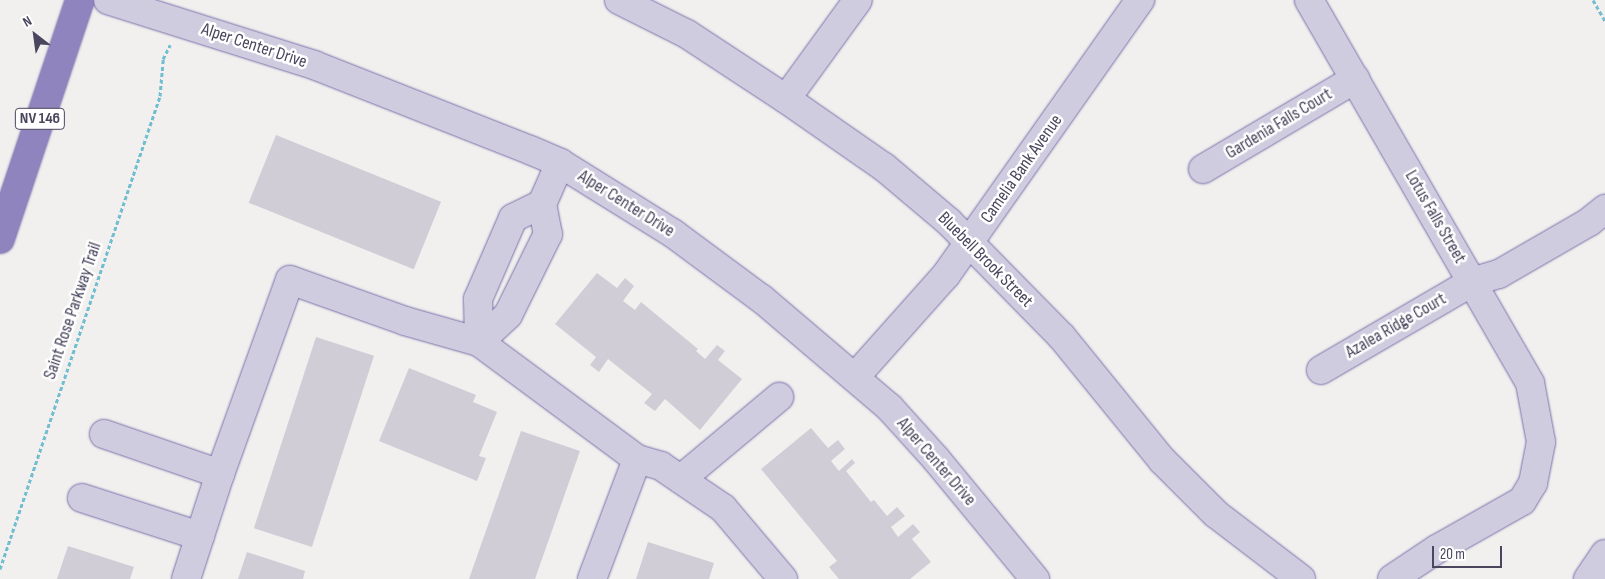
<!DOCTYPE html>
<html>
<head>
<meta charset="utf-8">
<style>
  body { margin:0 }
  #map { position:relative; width:1605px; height:579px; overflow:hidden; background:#f1f0ee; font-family:"Sofia Sans Condensed",sans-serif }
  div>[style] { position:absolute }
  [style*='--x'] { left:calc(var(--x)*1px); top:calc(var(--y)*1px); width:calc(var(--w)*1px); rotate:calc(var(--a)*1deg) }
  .building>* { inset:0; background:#d0cdd6; transform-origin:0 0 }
  .path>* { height:3px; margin-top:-1.5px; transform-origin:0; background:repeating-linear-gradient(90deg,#71bed0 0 4px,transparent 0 6.5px) }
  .roads { filter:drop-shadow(0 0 1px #7b6fab) drop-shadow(0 0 1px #7b6fab) }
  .minor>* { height:28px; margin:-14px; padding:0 14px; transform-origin:14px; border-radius:14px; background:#cfccdf }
  .highway>* { height:28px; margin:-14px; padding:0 14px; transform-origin:14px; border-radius:14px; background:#9084bf }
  span { translate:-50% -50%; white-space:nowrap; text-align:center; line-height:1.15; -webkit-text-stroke:5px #fff; paint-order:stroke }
  .shield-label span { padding:1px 4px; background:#fff; border:1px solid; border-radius:4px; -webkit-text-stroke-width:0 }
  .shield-label { font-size:16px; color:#49465d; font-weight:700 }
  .street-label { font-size:18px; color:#49465d }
  .north { position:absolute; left:10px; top:10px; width:50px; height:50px; -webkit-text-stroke:4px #fff; paint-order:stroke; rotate:330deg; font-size:14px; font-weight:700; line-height:20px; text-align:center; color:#49465d }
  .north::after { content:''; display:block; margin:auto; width:18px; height:22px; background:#49465d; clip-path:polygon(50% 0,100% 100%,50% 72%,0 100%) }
  .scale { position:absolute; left:1432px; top:546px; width:70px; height:22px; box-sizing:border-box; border:2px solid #49465d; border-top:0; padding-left:6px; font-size:15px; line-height:18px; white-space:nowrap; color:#49465d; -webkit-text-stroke:4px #fff; paint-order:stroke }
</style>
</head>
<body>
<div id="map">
  <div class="building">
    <i style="left:276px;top:135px;width:178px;height:73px;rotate:22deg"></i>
    <i style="clip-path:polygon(597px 273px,617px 288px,625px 278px,634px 286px,623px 301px,635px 310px,641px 302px,698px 349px,696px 351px,705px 359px,717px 345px,725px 351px,718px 360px,742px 379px,700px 430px,665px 399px,655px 411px,644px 403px,652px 394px,608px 359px,599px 372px,590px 365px,596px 357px,555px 324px)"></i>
    <i style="left:316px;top:337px;width:61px;height:201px;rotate:18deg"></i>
    <i style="clip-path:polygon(409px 368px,476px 395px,473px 402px,497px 412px,479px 456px,486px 458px,477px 481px,379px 441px)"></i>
    <i style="clip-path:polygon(811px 428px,828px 448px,838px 440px,845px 449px,831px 461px,839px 471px,852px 459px,855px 463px,846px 471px,871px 502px,874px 500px,887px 516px,897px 507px,905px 516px,891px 527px,898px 537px,913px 524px,920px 532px,912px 539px,931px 562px,910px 579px,839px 579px,829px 567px,837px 561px,761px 469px)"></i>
    <i style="clip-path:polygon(521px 431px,580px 451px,535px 579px,469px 579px)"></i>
    <i style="clip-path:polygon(648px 542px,714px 563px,709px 579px,636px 579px)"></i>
    <i style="clip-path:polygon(68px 546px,134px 567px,130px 579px,57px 579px)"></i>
    <i style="clip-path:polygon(247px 552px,305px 571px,303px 579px,238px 579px)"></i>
  </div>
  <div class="path">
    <i style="--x:1593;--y:0;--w:24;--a:60"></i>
    <i style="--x:0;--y:569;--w:499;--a:-71.3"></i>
    <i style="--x:160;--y:96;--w:37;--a:-85"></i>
    <i style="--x:163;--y:59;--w:16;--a:-63"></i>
  </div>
  <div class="roads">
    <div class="minor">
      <i style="--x:108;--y:0;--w:216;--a:17.5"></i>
      <i style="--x:314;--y:65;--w:232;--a:21.5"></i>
      <i style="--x:530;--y:150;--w:33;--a:23"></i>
      <i style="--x:560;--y:163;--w:134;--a:31.9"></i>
      <i style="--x:674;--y:234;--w:109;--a:36.5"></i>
      <i style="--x:762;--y:299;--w:167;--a:40.4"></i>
      <i style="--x:889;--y:407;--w:70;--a:47.9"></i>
      <i style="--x:936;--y:459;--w:156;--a:50.5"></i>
      <i style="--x:619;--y:0;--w:76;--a:26.6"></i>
      <i style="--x:687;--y:34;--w:118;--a:33.3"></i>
      <i style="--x:786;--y:99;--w:119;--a:34.8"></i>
      <i style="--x:884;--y:167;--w:85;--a:40.2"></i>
      <i style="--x:949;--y:222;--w:161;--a:45.5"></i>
      <i style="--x:1062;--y:337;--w:159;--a:50.9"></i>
      <i style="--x:1162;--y:460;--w:76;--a:45"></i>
      <i style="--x:1216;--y:514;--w:107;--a:37.4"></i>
      <i style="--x:1309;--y:0;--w:442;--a:60"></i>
      <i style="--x:1530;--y:383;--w:60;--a:79.4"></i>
      <i style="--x:1541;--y:442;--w:42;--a:101"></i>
      <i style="--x:1533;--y:483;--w:21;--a:121"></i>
      <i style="--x:1522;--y:501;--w:98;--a:150.5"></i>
      <i style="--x:1437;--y:549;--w:54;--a:146.3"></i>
      <i style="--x:786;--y:99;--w:122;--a:-54"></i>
      <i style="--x:1203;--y:169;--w:177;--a:-30.6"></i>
      <i style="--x:542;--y:204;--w:31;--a:79"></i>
      <i style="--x:548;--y:234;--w:90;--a:116.3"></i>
      <i style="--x:508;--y:315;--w:40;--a:137"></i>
      <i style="--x:479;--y:342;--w:43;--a:-91.3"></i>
      <i style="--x:478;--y:299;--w:88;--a:-66.6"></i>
      <i style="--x:513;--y:218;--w:32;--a:-26"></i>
      <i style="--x:542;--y:204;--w:45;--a:-66.3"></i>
      <i style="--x:1321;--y:370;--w:175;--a:-30.2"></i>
      <i style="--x:1472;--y:282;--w:28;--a:-17"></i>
      <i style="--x:1499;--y:274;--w:104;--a:-30"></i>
      <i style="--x:1589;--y:222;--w:21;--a:-39"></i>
      <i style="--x:855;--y:377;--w:137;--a:-48.3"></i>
      <i style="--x:946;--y:275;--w:337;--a:-54.8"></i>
      <i style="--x:104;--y:434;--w:123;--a:19"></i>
      <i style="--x:681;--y:479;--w:128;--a:-39.9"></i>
      <i style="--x:82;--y:498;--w:124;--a:17.9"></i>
      <i style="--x:186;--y:579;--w:110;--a:-72.1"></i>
      <i style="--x:220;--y:474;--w:206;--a:-70.2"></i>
      <i style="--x:290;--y:280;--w:122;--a:19.6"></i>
      <i style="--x:405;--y:321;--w:77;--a:15.8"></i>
      <i style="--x:479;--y:342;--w:197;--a:36.5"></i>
      <i style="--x:637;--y:459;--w:25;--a:16"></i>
      <i style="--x:661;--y:466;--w:75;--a:34.1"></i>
      <i style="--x:723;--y:508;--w:93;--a:49.8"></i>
      <i style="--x:592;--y:579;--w:128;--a:-69.4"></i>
      <i style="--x:1588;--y:579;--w:30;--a:-56"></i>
    </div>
    <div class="highway">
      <i style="--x:0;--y:239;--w:252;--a:-71.5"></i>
    </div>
  </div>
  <div class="shield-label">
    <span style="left:40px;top:119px">NV 146</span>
  </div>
  <div class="street-label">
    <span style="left:254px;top:46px;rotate:18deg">Alper Center Drive</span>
    <span style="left:1279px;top:124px;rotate:-31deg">Gardenia Falls Court</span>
    <span style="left:1022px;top:169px;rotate:-55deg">Camelia Bank Avenue</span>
    <span style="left:626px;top:204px;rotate:32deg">Alper Center Drive</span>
    <span style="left:1435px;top:217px;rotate:60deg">Lotus Falls Street</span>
    <span style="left:985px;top:260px;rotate:45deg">Bluebell Brook Street</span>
    <span style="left:73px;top:311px;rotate:-71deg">Saint Rose Parkway Trail</span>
    <span style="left:1396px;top:326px;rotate:-30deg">Azalea Ridge Court</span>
    <span style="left:936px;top:462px;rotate:49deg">Alper Center Drive</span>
  </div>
  <div class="north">N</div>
  <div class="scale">20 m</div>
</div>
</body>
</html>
